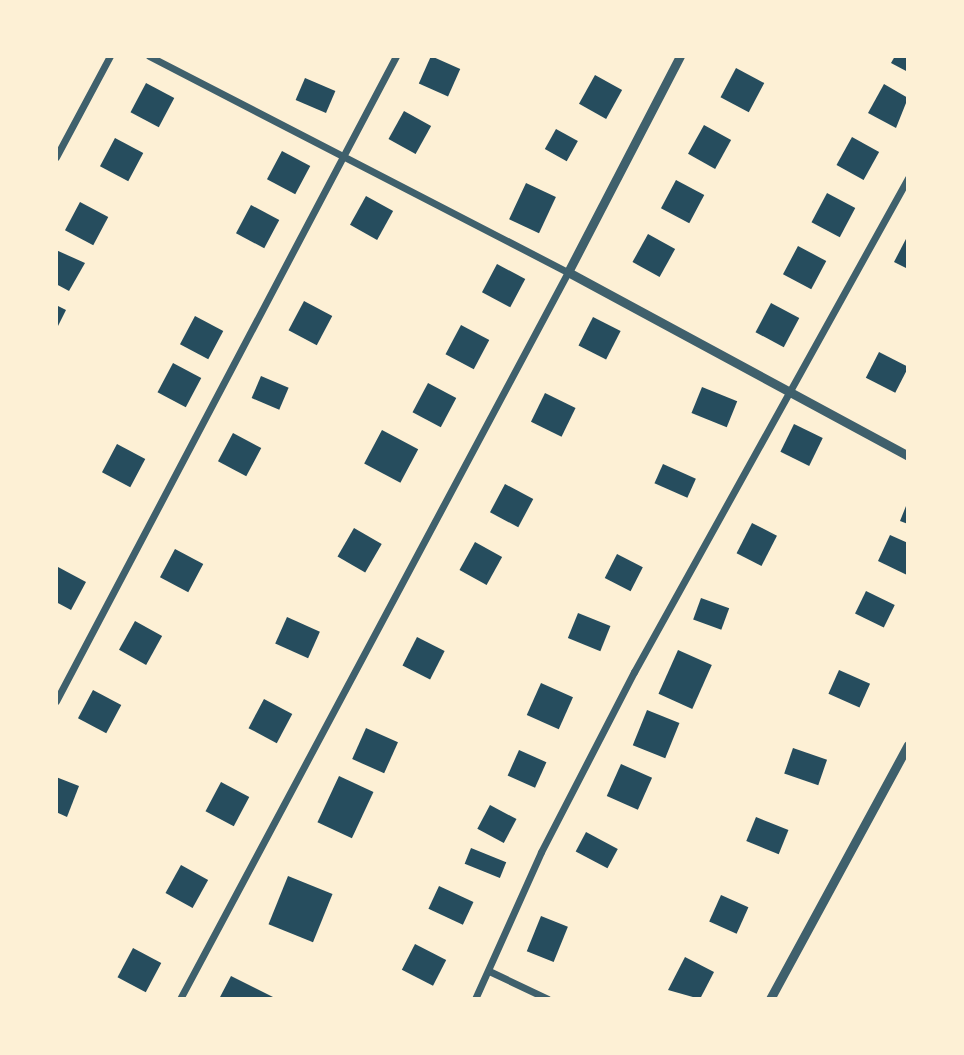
<!DOCTYPE html>
<html>
<head>
<meta charset="utf-8">
<style>
  body { margin:0 }
  #map { position:relative; width:964px; height:1055px; overflow:hidden; background:#fdf0d5; font-family:"Alegreya Sans",sans-serif }
  div>[style] { position:absolute }
  [style*='--x'] { left:calc(var(--x)*1px); top:calc(var(--y)*1px); width:calc(var(--w)*1px); rotate:calc(var(--a)*1deg) }
  .building>* { inset:0; background:#264d5e; transform-origin:0 0 }
  .minor>* { height:7px; margin:-3.5px; padding:0 3.5px; transform-origin:3.5px; border-radius:3.5px; background:#3f606c }
  .tertiary>* { height:9px; margin:-4.5px; padding:0 4.5px; transform-origin:4.5px; border-radius:4.5px; background:#3f606c }
  span { translate:-50% -50%; white-space:nowrap; text-align:center; line-height:1.15; -webkit-text-stroke:7px #fdf0d5; paint-order:stroke }
  .frame { position:absolute; inset:0; border:58px solid #fdf0d5; pointer-events:none }
</style>
</head>
<body>
<div id="map">
  <div class="building">
    <i style="left:431px;top:56px;width:32px;height:30px;rotate:24deg"></i>
    <i style="clip-path:polygon(895px 56px,908px 56px,908px 72px,891px 63px)"></i>
    <i style="left:736px;top:68px;width:32px;height:33px;rotate:28deg"></i>
    <i style="left:595px;top:75px;width:31px;height:33px;rotate:29deg"></i>
    <i style="left:305px;top:78px;width:33px;height:24px;rotate:23deg"></i>
    <i style="left:146px;top:83px;width:32px;height:33px;rotate:28deg"></i>
    <i style="clip-path:polygon(884px 84px,908px 98px,896px 128px,868px 113px)"></i>
    <i style="left:404px;top:111px;width:31px;height:32px;rotate:29deg"></i>
    <i style="left:704px;top:125px;width:31px;height:33px;rotate:29deg"></i>
    <i style="left:556px;top:129px;width:25px;height:23px;rotate:29deg"></i>
    <i style="left:852px;top:137px;width:31px;height:32px;rotate:29deg"></i>
    <i style="left:115px;top:138px;width:32px;height:32px;rotate:28deg"></i>
    <i style="left:282px;top:151px;width:32px;height:32px;rotate:28deg"></i>
    <i style="left:676px;top:180px;width:32px;height:32px;rotate:28deg"></i>
    <i style="left:526px;top:183px;width:33px;height:40px;rotate:25deg"></i>
    <i style="left:827px;top:193px;width:32px;height:33px;rotate:28deg"></i>
    <i style="left:366px;top:196px;width:31px;height:33px;rotate:29deg"></i>
    <i style="left:80px;top:202px;width:32px;height:32px;rotate:28deg"></i>
    <i style="left:251px;top:205px;width:32px;height:32px;rotate:28deg"></i>
    <i style="left:648px;top:234px;width:31px;height:32px;rotate:29deg"></i>
    <i style="clip-path:polygon(908px 235px,908px 269px,894px 262px)"></i>
    <i style="left:798px;top:246px;width:32px;height:32px;rotate:28deg"></i>
    <i style="clip-path:polygon(56px 250px,85px 263px,69px 291px,56px 284px)"></i>
    <i style="left:497px;top:264px;width:32px;height:32px;rotate:28deg"></i>
    <i style="left:304px;top:301px;width:32px;height:33px;rotate:28deg"></i>
    <i style="left:771px;top:303px;width:32px;height:33px;rotate:28deg"></i>
    <i style="clip-path:polygon(56px 305px,66px 310px,56px 330px)"></i>
    <i style="left:195px;top:316px;width:32px;height:32px;rotate:28deg"></i>
    <i style="left:593px;top:317px;width:31px;height:32px;rotate:27deg"></i>
    <i style="left:461px;top:325px;width:32px;height:33px;rotate:28deg"></i>
    <i style="left:879px;top:352px;width:33px;height:29px;rotate:27deg"></i>
    <i style="left:173px;top:363px;width:32px;height:33px;rotate:28deg"></i>
    <i style="left:261px;top:376px;width:30px;height:24px;rotate:23deg"></i>
    <i style="left:428px;top:383px;width:32px;height:33px;rotate:28deg"></i>
    <i style="left:702px;top:387px;width:38px;height:28px;rotate:22deg"></i>
    <i style="left:545px;top:393px;width:34px;height:32px;rotate:26deg"></i>
    <i style="left:794px;top:424px;width:32px;height:31px;rotate:26deg"></i>
    <i style="left:382px;top:430px;width:41px;height:38px;rotate:28deg"></i>
    <i style="left:233px;top:433px;width:32px;height:32px;rotate:28deg"></i>
    <i style="left:117px;top:444px;width:32px;height:32px;rotate:28deg"></i>
    <i style="left:663px;top:464px;width:36px;height:21px;rotate:24deg"></i>
    <i style="left:505px;top:484px;width:32px;height:32px;rotate:28deg"></i>
    <i style="clip-path:polygon(908px 501px,908px 524px,900px 521px)"></i>
    <i style="left:752px;top:523px;width:28px;height:34px;rotate:27deg"></i>
    <i style="left:354px;top:528px;width:32px;height:33px;rotate:30deg"></i>
    <i style="clip-path:polygon(890px 535px,908px 543px,907px 575px,878px 561px)"></i>
    <i style="left:475px;top:542px;width:31px;height:32px;rotate:29deg"></i>
    <i style="left:175px;top:549px;width:32px;height:32px;rotate:28deg"></i>
    <i style="left:617px;top:554px;width:29px;height:27px;rotate:27deg"></i>
    <i style="clip-path:polygon(58px 567px,86px 582px,71px 610px,56px 602px)"></i>
    <i style="left:866px;top:591px;width:32px;height:25px;rotate:26deg"></i>
    <i style="left:701px;top:598px;width:30px;height:23px;rotate:20deg"></i>
    <i style="left:578px;top:613px;width:35px;height:27px;rotate:22deg"></i>
    <i style="left:287px;top:617px;width:36px;height:29px;rotate:24deg"></i>
    <i style="left:135px;top:621px;width:31px;height:33px;rotate:29deg"></i>
    <i style="left:417px;top:637px;width:31px;height:32px;rotate:27deg"></i>
    <i style="left:678px;top:650px;width:37px;height:48px;rotate:24deg"></i>
    <i style="left:839px;top:670px;width:34px;height:26px;rotate:24deg"></i>
    <i style="left:541px;top:683px;width:35px;height:35px;rotate:24deg"></i>
    <i style="left:93px;top:690px;width:32px;height:32px;rotate:28deg"></i>
    <i style="left:264px;top:699px;width:32px;height:33px;rotate:28deg"></i>
    <i style="left:647px;top:710px;width:35px;height:38px;rotate:22deg"></i>
    <i style="left:366px;top:728px;width:35px;height:34px;rotate:24deg"></i>
    <i style="left:793px;top:748px;width:36px;height:27px;rotate:19deg"></i>
    <i style="left:519px;top:750px;width:30px;height:28px;rotate:24deg"></i>
    <i style="left:621px;top:764px;width:34px;height:35px;rotate:24deg"></i>
    <i style="left:339px;top:776px;width:38px;height:51px;rotate:25deg"></i>
    <i style="clip-path:polygon(56px 777px,79px 786px,67px 817px,56px 812px)"></i>
    <i style="left:221px;top:782px;width:32px;height:33px;rotate:28deg"></i>
    <i style="left:490px;top:805px;width:30px;height:27px;rotate:28deg"></i>
    <i style="left:756px;top:817px;width:35px;height:26px;rotate:22deg"></i>
    <i style="left:586px;top:832px;width:36px;height:22px;rotate:28deg"></i>
    <i style="left:471px;top:848px;width:38px;height:17px;rotate:22deg"></i>
    <i style="left:181px;top:865px;width:31px;height:32px;rotate:29deg"></i>
    <i style="left:288px;top:876px;width:48px;height:52px;rotate:22deg"></i>
    <i style="left:439px;top:886px;width:38px;height:25px;rotate:25deg"></i>
    <i style="left:721px;top:895px;width:30px;height:29px;rotate:24deg"></i>
    <i style="left:541px;top:916px;width:29px;height:38px;rotate:22deg"></i>
    <i style="left:415px;top:944px;width:35px;height:29px;rotate:27deg"></i>
    <i style="left:133px;top:948px;width:32px;height:33px;rotate:28deg"></i>
    <i style="clip-path:polygon(685px 957px,714px 972px,700px 999px,668px 990px)"></i>
    <i style="clip-path:polygon(231px 976px,277px 999px,219px 999px)"></i>
  </div>
  <div class="minor">
    <i style="--x:149;--y:56;--w:471;--a:27.3"></i>
    <i style="--x:568;--y:272;--w:824;--a:118.09"></i>
    <i style="--x:56;--y:157;--w:115;--a:-61.9"></i>
    <i style="--x:56;--y:701;--w:729;--a:-62.2"></i>
    <i style="--x:489;--y:971;--w:65;--a:25.4"></i>
    <i style="--x:475;--y:999;--w:161;--a:-65.8"></i>
    <i style="--x:541;--y:852;--w:203;--a:-62.7"></i>
    <i style="--x:634;--y:672;--w:565;--a:-60.98"></i>
  </div>
  <div class="tertiary">
    <i style="--x:680;--y:56;--w:243;--a:117.4"></i>
    <i style="--x:568;--y:272;--w:387;--a:28.4"></i>
    <i style="--x:770;--y:999;--w:289;--a:-61.5"></i>
  </div>
  <div class="frame"></div>
</div>
</body>
</html>
